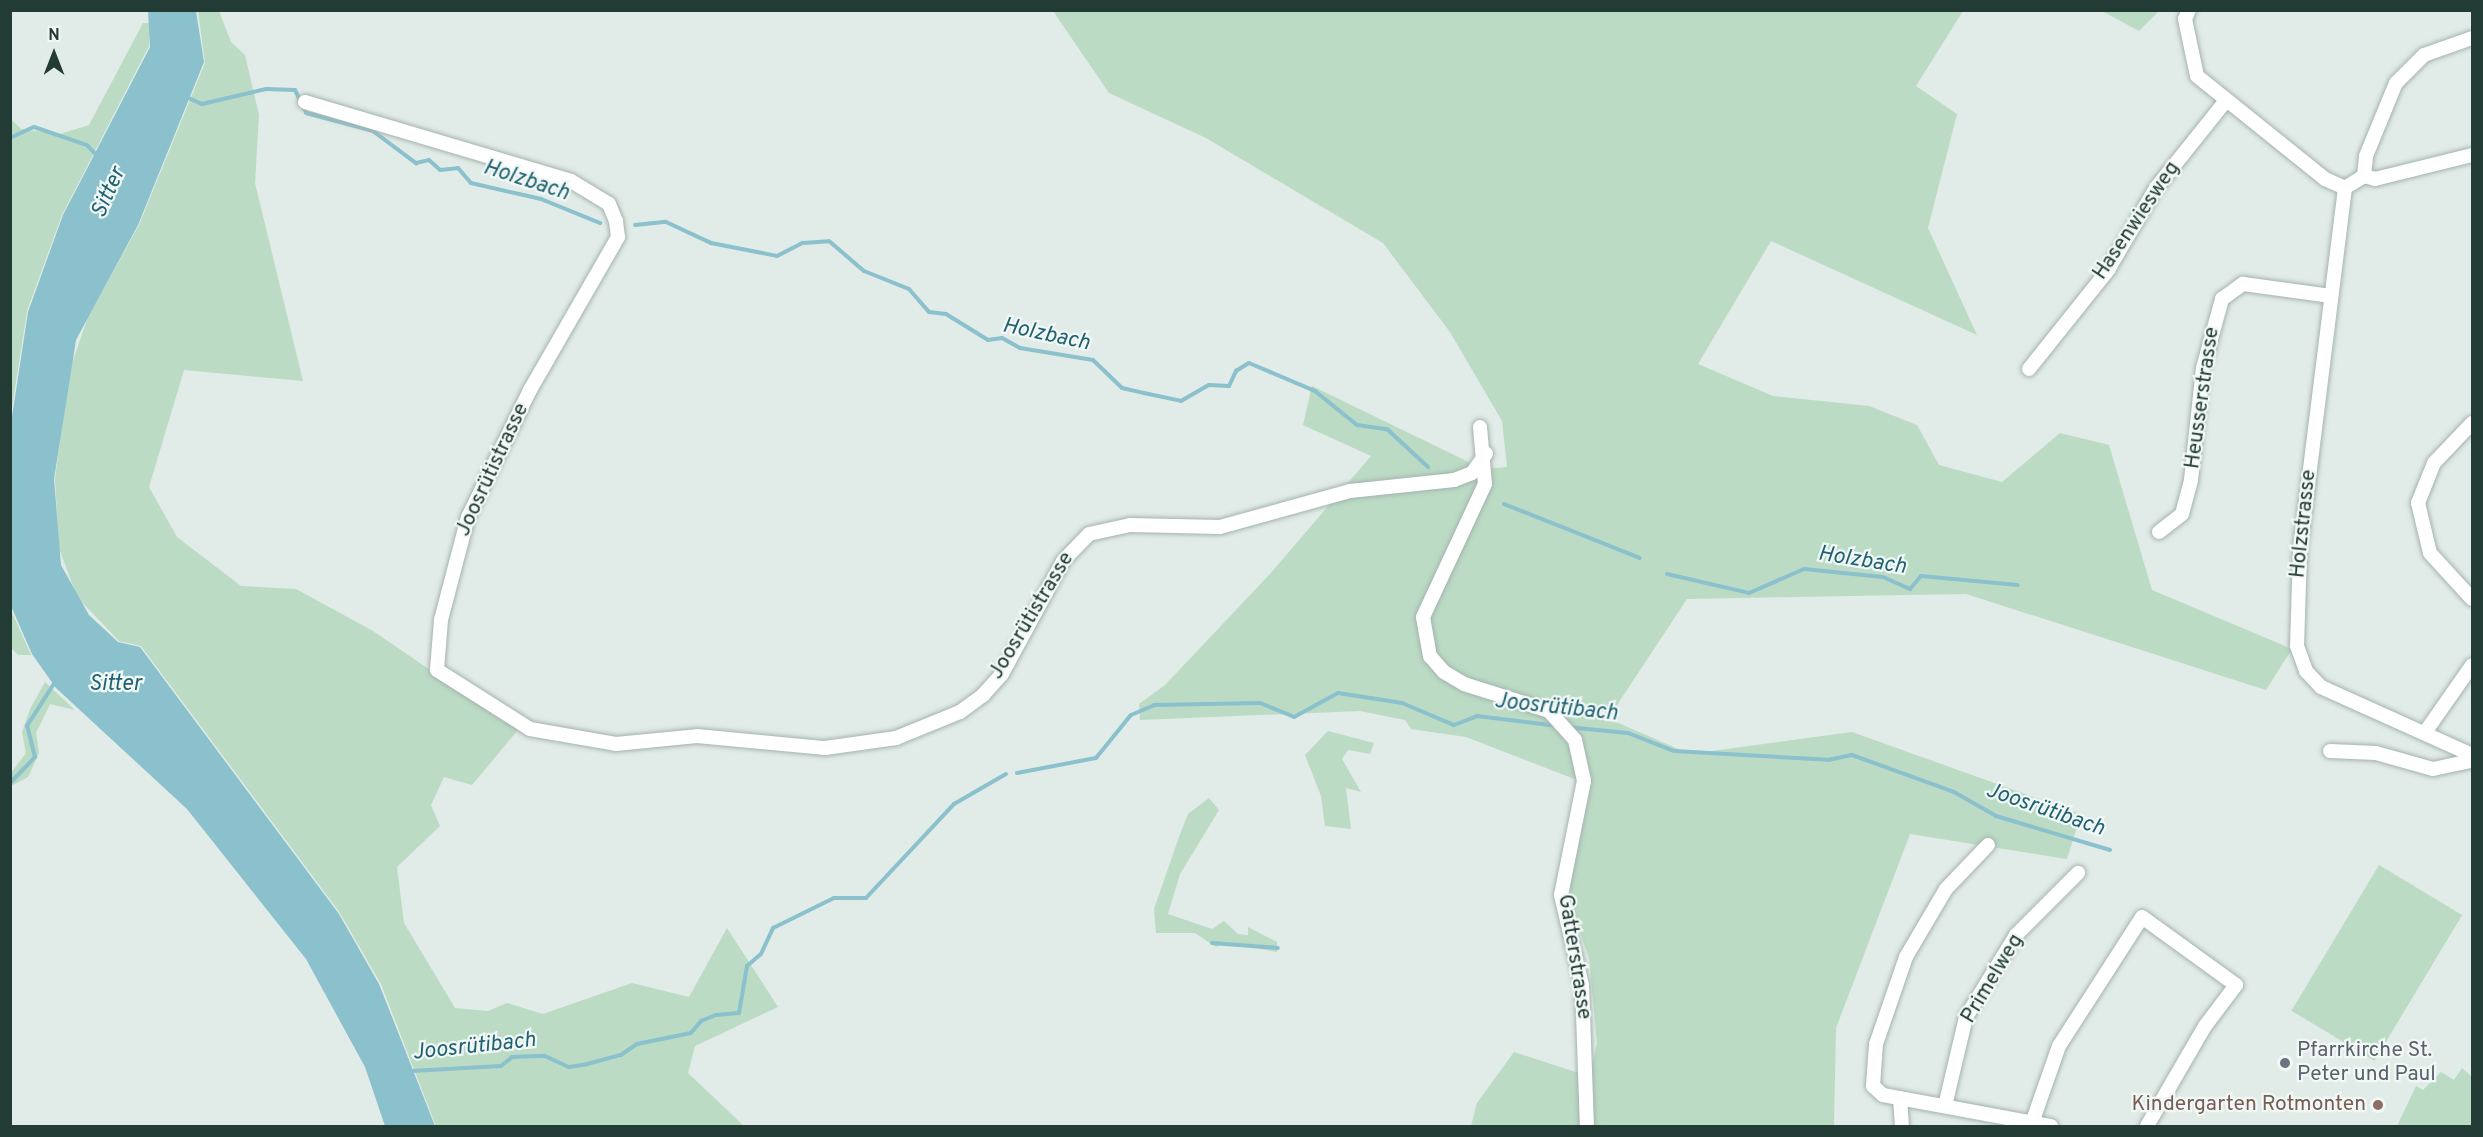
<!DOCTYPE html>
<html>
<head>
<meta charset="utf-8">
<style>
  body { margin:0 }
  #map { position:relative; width:2483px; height:1137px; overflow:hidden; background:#e1ebe7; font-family:Overpass,sans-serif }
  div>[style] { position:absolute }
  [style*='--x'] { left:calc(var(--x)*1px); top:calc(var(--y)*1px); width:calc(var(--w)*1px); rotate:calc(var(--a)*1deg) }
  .green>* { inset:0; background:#bbdbc5; transform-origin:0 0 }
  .water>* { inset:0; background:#8bc0cd }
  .stream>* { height:4px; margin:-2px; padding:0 2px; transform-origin:2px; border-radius:2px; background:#8bc0cd }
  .roads { filter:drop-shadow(0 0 2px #a4b3ae) drop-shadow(0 0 2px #a4b3ae) }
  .minor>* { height:14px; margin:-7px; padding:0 7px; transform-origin:7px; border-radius:7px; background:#fff }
  .dots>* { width:16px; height:16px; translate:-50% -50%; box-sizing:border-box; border:3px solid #f1f8f5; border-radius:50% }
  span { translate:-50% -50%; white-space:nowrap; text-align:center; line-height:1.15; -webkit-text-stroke:4.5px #f1f8f5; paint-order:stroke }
  .street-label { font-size:21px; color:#223b35 }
  .worship-label { font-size:21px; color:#5b616d }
  .left { translate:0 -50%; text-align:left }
  .education-label { font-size:21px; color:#785e54 }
  .right { translate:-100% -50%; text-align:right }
  .water-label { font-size:22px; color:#1f6273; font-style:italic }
  .frame { position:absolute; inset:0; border:12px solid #223b35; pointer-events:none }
  .north { position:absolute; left:24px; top:24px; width:60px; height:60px; -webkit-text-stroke:4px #f1f8f5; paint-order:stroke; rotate:0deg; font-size:16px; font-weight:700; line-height:24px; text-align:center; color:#223b35 }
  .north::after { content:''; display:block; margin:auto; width:21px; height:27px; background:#223b35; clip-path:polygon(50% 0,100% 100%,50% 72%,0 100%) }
</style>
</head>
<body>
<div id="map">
  <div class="green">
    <i style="clip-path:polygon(198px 11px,219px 11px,231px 42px,245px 55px,259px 115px,255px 183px,303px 381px,184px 370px,149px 487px,177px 537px,241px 586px,296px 589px,373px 631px,518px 730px,472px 785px,444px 777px,431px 805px,440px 826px,397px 867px,404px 923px,455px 1008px,488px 1011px,507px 1003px,543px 1014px,632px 983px,689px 997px,727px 928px,778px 1007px,695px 1046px,688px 1073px,743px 1125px,758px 1126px,436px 1126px,381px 984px,340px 913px,141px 646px,119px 641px,77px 597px,59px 548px,55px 479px,69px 372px,88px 317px,139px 225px,205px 63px)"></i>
    <i style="clip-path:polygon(1053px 11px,1963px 11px,1916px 86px,1957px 114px,1928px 228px,1977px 335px,1771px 241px,1698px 364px,1773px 396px,1869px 406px,1917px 425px,1939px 465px,2002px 482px,2060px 433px,2109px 445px,2152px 590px,2292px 649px,2266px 690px,1966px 594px,1687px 599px,1619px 702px,1613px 714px,1616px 722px,1690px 754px,1852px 732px,2081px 814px,2067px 859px,1910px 834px,1836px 1028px,1834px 1126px,1592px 1126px,1590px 1076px,1597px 1043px,1589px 958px,1570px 904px,1571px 865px,1592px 775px,1577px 780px,1466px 737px,1411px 729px,1405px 720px,1360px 711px,1140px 720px,1139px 704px,1165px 685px,1270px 574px,1371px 456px,1303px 425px,1312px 386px,1483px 469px,1507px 467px,1502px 421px,1450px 332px,1383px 243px,1206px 138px,1109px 93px)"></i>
    <i style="clip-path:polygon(2102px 11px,2159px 11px,2139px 31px)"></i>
    <i style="clip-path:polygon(143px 23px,151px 23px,149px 46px,62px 215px,27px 311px,11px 414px,11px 119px,21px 129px,60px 134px,89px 125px)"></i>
    <i style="clip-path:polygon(11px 610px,31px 655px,18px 655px,11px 648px)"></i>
    <i style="clip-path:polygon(45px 682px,75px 710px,50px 704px,36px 733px,39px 753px,28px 777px,11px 786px,11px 773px,26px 753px,22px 732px,30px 709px)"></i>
    <i style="clip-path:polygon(1328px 731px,1374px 743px,1370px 754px,1348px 750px,1342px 759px,1361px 792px,1346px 788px,1351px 829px,1325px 826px,1321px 796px,1305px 755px)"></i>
    <i style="clip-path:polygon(1209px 798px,1219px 810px,1180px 874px,1168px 914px,1212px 929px,1224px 921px,1238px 934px,1248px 935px,1248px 927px,1277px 942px,1277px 952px,1227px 943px,1216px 947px,1195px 933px,1156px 933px,1154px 909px,1179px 837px,1188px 814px)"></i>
    <i style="left:2379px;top:865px;width:97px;height:170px;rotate:31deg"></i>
    <i style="clip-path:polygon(1514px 1052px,1588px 1076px,1583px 1126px,1471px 1126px,1477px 1103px)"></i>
    <i style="clip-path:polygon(2462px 1068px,2472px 1077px,2472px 1126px,2397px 1126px,2416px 1086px,2423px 1090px,2441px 1072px,2454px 1080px)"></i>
  </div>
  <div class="water">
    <i style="clip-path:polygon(148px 11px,196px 11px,204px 62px,138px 225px,76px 340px,54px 479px,61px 565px,89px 615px,118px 642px,140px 647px,339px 914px,379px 984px,435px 1126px,385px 1126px,365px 1067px,306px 959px,187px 809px,56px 688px,32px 654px,11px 606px,11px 423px,28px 312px,63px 215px,150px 47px)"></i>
  </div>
  <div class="stream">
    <i style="--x:184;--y:96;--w:20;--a:24"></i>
    <i style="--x:202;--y:104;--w:66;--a:-13.2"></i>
    <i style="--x:266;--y:89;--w:29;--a:2"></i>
    <i style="--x:295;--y:90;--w:25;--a:64"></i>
    <i style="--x:306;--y:113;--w:69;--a:15"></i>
    <i style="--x:373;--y:131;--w:54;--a:36.7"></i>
    <i style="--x:416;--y:163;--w:13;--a:-13"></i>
    <i style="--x:429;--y:160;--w:15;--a:42"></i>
    <i style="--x:440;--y:170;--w:18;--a:-6"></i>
    <i style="--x:458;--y:168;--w:20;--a:49"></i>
    <i style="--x:471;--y:183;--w:72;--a:12.9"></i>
    <i style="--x:541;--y:199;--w:64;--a:22.1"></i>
    <i style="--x:10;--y:138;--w:26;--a:-25"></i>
    <i style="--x:34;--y:127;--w:56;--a:18.8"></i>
    <i style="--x:87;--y:145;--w:18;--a:47"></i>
    <i style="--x:635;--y:225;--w:31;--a:-6"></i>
    <i style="--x:666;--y:222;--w:50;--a:25"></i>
    <i style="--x:711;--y:243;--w:67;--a:11.1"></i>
    <i style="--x:777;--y:256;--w:29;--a:-27"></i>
    <i style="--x:803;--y:243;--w:26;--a:-4"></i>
    <i style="--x:829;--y:241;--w:46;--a:40.6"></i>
    <i style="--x:864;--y:271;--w:48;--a:21.8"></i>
    <i style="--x:909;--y:289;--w:30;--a:49"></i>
    <i style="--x:929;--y:312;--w:17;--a:7"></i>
    <i style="--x:946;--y:314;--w:49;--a:31.8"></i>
    <i style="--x:988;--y:340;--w:14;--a:-8"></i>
    <i style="--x:1002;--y:338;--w:21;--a:29"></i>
    <i style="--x:1020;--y:348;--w:74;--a:9.3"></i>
    <i style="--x:1093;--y:360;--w:40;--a:44"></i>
    <i style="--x:1122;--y:388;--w:23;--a:13"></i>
    <i style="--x:1144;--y:393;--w:38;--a:12"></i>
    <i style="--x:1181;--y:401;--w:32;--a:-30"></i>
    <i style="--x:1209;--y:385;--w:20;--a:3"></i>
    <i style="--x:1229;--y:386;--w:17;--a:-65"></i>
    <i style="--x:1236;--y:371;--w:15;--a:-32"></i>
    <i style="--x:1249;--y:363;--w:72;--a:23"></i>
    <i style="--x:1315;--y:391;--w:54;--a:39"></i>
    <i style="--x:1357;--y:425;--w:30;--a:8"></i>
    <i style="--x:1387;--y:429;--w:56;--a:42.8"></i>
    <i style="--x:1504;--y:504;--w:146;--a:21.7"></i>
    <i style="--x:1667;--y:574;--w:84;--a:13"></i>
    <i style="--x:1749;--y:593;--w:60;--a:-23.6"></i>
    <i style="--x:1804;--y:569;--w:79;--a:5.8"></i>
    <i style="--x:1883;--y:577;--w:30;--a:24"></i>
    <i style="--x:1910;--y:589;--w:17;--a:-50"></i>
    <i style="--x:1921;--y:576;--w:97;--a:5.3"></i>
    <i style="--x:1567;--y:727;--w:61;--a:5.6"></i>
    <i style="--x:1628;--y:733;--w:49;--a:21.4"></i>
    <i style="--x:1674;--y:751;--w:154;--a:3.3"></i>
    <i style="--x:1828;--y:760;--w:25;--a:-12"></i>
    <i style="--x:1852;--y:755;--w:109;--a:19.9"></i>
    <i style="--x:1954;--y:792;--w:48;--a:29.7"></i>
    <i style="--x:1996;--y:816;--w:119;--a:16.6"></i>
    <i style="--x:1017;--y:773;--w:80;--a:-10.8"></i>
    <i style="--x:1096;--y:758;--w:55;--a:-50.9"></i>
    <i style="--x:1131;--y:715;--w:25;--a:-23"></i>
    <i style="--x:1154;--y:705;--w:106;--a:-1.1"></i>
    <i style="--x:1260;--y:703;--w:37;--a:22"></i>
    <i style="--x:1294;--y:717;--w:50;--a:-28.6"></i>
    <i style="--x:1338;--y:693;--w:65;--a:8.9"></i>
    <i style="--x:1402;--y:703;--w:56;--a:22.9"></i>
    <i style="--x:1454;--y:725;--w:25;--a:-21"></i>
    <i style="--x:1477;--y:716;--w:81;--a:7.1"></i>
    <i style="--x:10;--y:783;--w:36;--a:-46"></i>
    <i style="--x:35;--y:757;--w:32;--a:-104"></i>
    <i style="--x:27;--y:726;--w:52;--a:-57.5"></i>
    <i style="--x:1212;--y:943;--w:66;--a:4.3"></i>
    <i style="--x:412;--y:1071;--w:89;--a:-3.2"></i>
    <i style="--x:501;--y:1066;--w:14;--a:-39"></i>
    <i style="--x:512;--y:1057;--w:33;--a:-2"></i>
    <i style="--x:545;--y:1056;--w:26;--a:25"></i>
    <i style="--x:569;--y:1067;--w:18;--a:-9"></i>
    <i style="--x:587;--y:1064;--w:35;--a:-15"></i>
    <i style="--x:621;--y:1055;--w:19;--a:-35"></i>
    <i style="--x:637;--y:1044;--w:55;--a:-11.5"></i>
    <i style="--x:691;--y:1033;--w:16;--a:-50"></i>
    <i style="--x:701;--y:1021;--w:16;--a:-22"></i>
    <i style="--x:716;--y:1015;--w:23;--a:-5"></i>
    <i style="--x:739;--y:1013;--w:48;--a:-80.3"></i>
    <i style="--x:747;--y:966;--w:18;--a:-41"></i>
    <i style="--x:761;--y:954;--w:29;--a:-65"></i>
    <i style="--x:773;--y:928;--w:68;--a:-26.2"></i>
    <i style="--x:834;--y:898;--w:32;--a:0"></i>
    <i style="--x:866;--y:898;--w:129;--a:-46.9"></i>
    <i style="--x:954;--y:804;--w:60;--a:-30"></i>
  </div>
  <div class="roads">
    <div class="minor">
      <i style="--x:2189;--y:10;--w:10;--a:114"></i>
      <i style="--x:2185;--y:19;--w:58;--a:78.1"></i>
      <i style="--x:2197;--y:76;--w:164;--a:38.8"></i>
      <i style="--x:2325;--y:179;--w:22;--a:24"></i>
      <i style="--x:305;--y:102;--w:277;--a:16.5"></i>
      <i style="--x:571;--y:181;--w:44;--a:31.2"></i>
      <i style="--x:609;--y:204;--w:18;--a:68"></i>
      <i style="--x:616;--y:221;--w:16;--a:83"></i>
      <i style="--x:618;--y:237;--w:177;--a:119.9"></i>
      <i style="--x:530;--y:390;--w:141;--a:116"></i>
      <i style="--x:468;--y:517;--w:106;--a:104.7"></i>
      <i style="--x:441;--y:620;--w:50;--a:94.6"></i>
      <i style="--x:437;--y:670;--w:110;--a:32.4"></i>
      <i style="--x:530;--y:729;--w:87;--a:9.9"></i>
      <i style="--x:616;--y:744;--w:81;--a:-5.6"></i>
      <i style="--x:697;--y:736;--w:129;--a:5.4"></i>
      <i style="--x:825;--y:748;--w:72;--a:-8"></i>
      <i style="--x:896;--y:738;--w:69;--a:-22.1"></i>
      <i style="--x:960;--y:712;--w:29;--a:-36"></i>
      <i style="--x:983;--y:695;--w:28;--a:-48"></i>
      <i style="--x:1002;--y:674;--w:128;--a:-61.6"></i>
      <i style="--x:1063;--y:561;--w:37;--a:-46"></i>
      <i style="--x:1089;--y:534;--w:42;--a:-12.4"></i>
      <i style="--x:1130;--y:525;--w:90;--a:1.3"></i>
      <i style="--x:1220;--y:527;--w:135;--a:-15.5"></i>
      <i style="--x:1350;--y:491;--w:105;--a:-6"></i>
      <i style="--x:1454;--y:480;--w:19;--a:-21"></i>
      <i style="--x:1472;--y:473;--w:24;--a:-54"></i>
      <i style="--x:2364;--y:176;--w:22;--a:148"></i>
      <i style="--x:2345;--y:188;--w:366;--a:97.1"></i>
      <i style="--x:2300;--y:551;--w:95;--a:91.8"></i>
      <i style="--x:2297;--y:646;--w:27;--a:70"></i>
      <i style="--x:2306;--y:671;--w:22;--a:47"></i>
      <i style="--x:2321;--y:687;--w:166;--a:24.2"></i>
      <i style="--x:2364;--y:176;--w:20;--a:-84"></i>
      <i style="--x:2366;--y:156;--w:79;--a:-67.7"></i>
      <i style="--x:2396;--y:83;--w:40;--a:-45"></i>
      <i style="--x:2424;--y:55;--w:51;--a:-19.5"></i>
      <i style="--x:2364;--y:176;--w:11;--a:15"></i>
      <i style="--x:2375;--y:179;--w:100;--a:-13.9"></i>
      <i style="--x:2029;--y:369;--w:127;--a:-51.4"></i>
      <i style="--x:2108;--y:270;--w:95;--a:-59.7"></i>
      <i style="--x:2156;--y:188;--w:109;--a:-51.3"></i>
      <i style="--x:2472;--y:423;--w:55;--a:133.5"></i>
      <i style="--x:2434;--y:463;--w:43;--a:111.8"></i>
      <i style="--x:2418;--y:503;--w:51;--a:76.5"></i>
      <i style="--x:2430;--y:553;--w:62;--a:47.6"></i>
      <i style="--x:1480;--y:427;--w:57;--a:85"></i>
      <i style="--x:1485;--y:484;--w:147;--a:115"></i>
      <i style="--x:1423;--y:617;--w:40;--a:80"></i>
      <i style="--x:1430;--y:656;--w:21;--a:49"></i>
      <i style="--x:1444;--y:672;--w:23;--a:31"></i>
      <i style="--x:1464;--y:684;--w:89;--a:17.6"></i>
      <i style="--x:1549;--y:711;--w:39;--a:48"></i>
      <i style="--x:1575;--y:740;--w:42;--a:77.6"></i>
      <i style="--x:1584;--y:781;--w:116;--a:101.4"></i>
      <i style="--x:1561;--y:895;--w:92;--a:76.9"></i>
      <i style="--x:1582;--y:985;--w:141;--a:88"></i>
      <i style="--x:2159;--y:532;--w:29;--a:-38"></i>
      <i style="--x:2182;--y:514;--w:35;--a:-75"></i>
      <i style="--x:2191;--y:480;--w:113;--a:-83.9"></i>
      <i style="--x:2203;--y:368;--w:72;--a:-74.6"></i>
      <i style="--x:2222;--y:299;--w:26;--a:-36"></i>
      <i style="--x:2243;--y:284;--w:89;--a:7.8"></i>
      <i style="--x:2426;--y:731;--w:80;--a:-55.1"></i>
      <i style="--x:2330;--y:751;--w:46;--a:2.5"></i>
      <i style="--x:2376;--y:753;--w:59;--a:15.7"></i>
      <i style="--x:2433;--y:769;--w:40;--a:-12"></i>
      <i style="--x:1988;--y:845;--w:61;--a:133.7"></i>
      <i style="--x:1946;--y:889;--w:79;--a:120.5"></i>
      <i style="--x:1906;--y:957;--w:92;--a:109"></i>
      <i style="--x:1876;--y:1044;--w:42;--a:94.1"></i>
      <i style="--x:1873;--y:1086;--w:13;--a:42"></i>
      <i style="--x:1883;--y:1095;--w:171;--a:10.5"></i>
      <i style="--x:1900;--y:1098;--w:28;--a:86"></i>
      <i style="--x:1945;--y:1106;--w:91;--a:-76.7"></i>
      <i style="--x:1966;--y:1017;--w:96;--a:-58.6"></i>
      <i style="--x:2016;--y:935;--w:88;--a:-45"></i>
      <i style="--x:2032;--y:1123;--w:82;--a:-70.7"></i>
      <i style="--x:2059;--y:1046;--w:153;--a:-57.2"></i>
      <i style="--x:2142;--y:917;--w:116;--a:35.9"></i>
      <i style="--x:2236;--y:985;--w:51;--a:127.1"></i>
      <i style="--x:2205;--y:1026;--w:116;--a:120.1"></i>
    </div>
  </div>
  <div class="dots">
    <i style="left:2285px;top:1063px;background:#6b7280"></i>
    <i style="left:2378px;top:1105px;background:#8d6e63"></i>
  </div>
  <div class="street-label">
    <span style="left:2137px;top:221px;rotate:-56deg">Hasenwiesweg</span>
    <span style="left:2203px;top:398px;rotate:-82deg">Heusserstrasse</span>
    <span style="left:493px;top:470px;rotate:-65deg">Joosrütistrasse</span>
    <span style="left:2304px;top:524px;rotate:-84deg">Holzstrasse</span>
    <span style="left:1032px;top:616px;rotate:-59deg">Joosrütistrasse</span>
    <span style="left:1574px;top:957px;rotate:81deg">Gatterstrasse</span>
    <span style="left:1993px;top:979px;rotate:-59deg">Primelweg</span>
  </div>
  <div class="worship-label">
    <span class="left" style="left:2297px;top:1063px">Pfarrkirche St.<br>Peter und Paul</span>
  </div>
  <div class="education-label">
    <span class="right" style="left:2366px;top:1105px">Kindergarten Rotmonten</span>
  </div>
  <div class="water-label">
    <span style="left:526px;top:181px;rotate:18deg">Holzbach</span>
    <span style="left:109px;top:193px;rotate:-66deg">Sitter</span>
    <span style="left:1046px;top:335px;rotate:12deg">Holzbach</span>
    <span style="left:1862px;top:561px;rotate:9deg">Holzbach</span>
    <span style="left:115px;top:685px">Sitter</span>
    <span style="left:1556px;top:708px;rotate:6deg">Joosrütibach</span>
    <span style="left:2045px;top:810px;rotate:19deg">Joosrütibach</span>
    <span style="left:474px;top:1047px;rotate:-6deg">Joosrütibach</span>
  </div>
  <div class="frame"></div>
  <div class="north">N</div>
</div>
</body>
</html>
